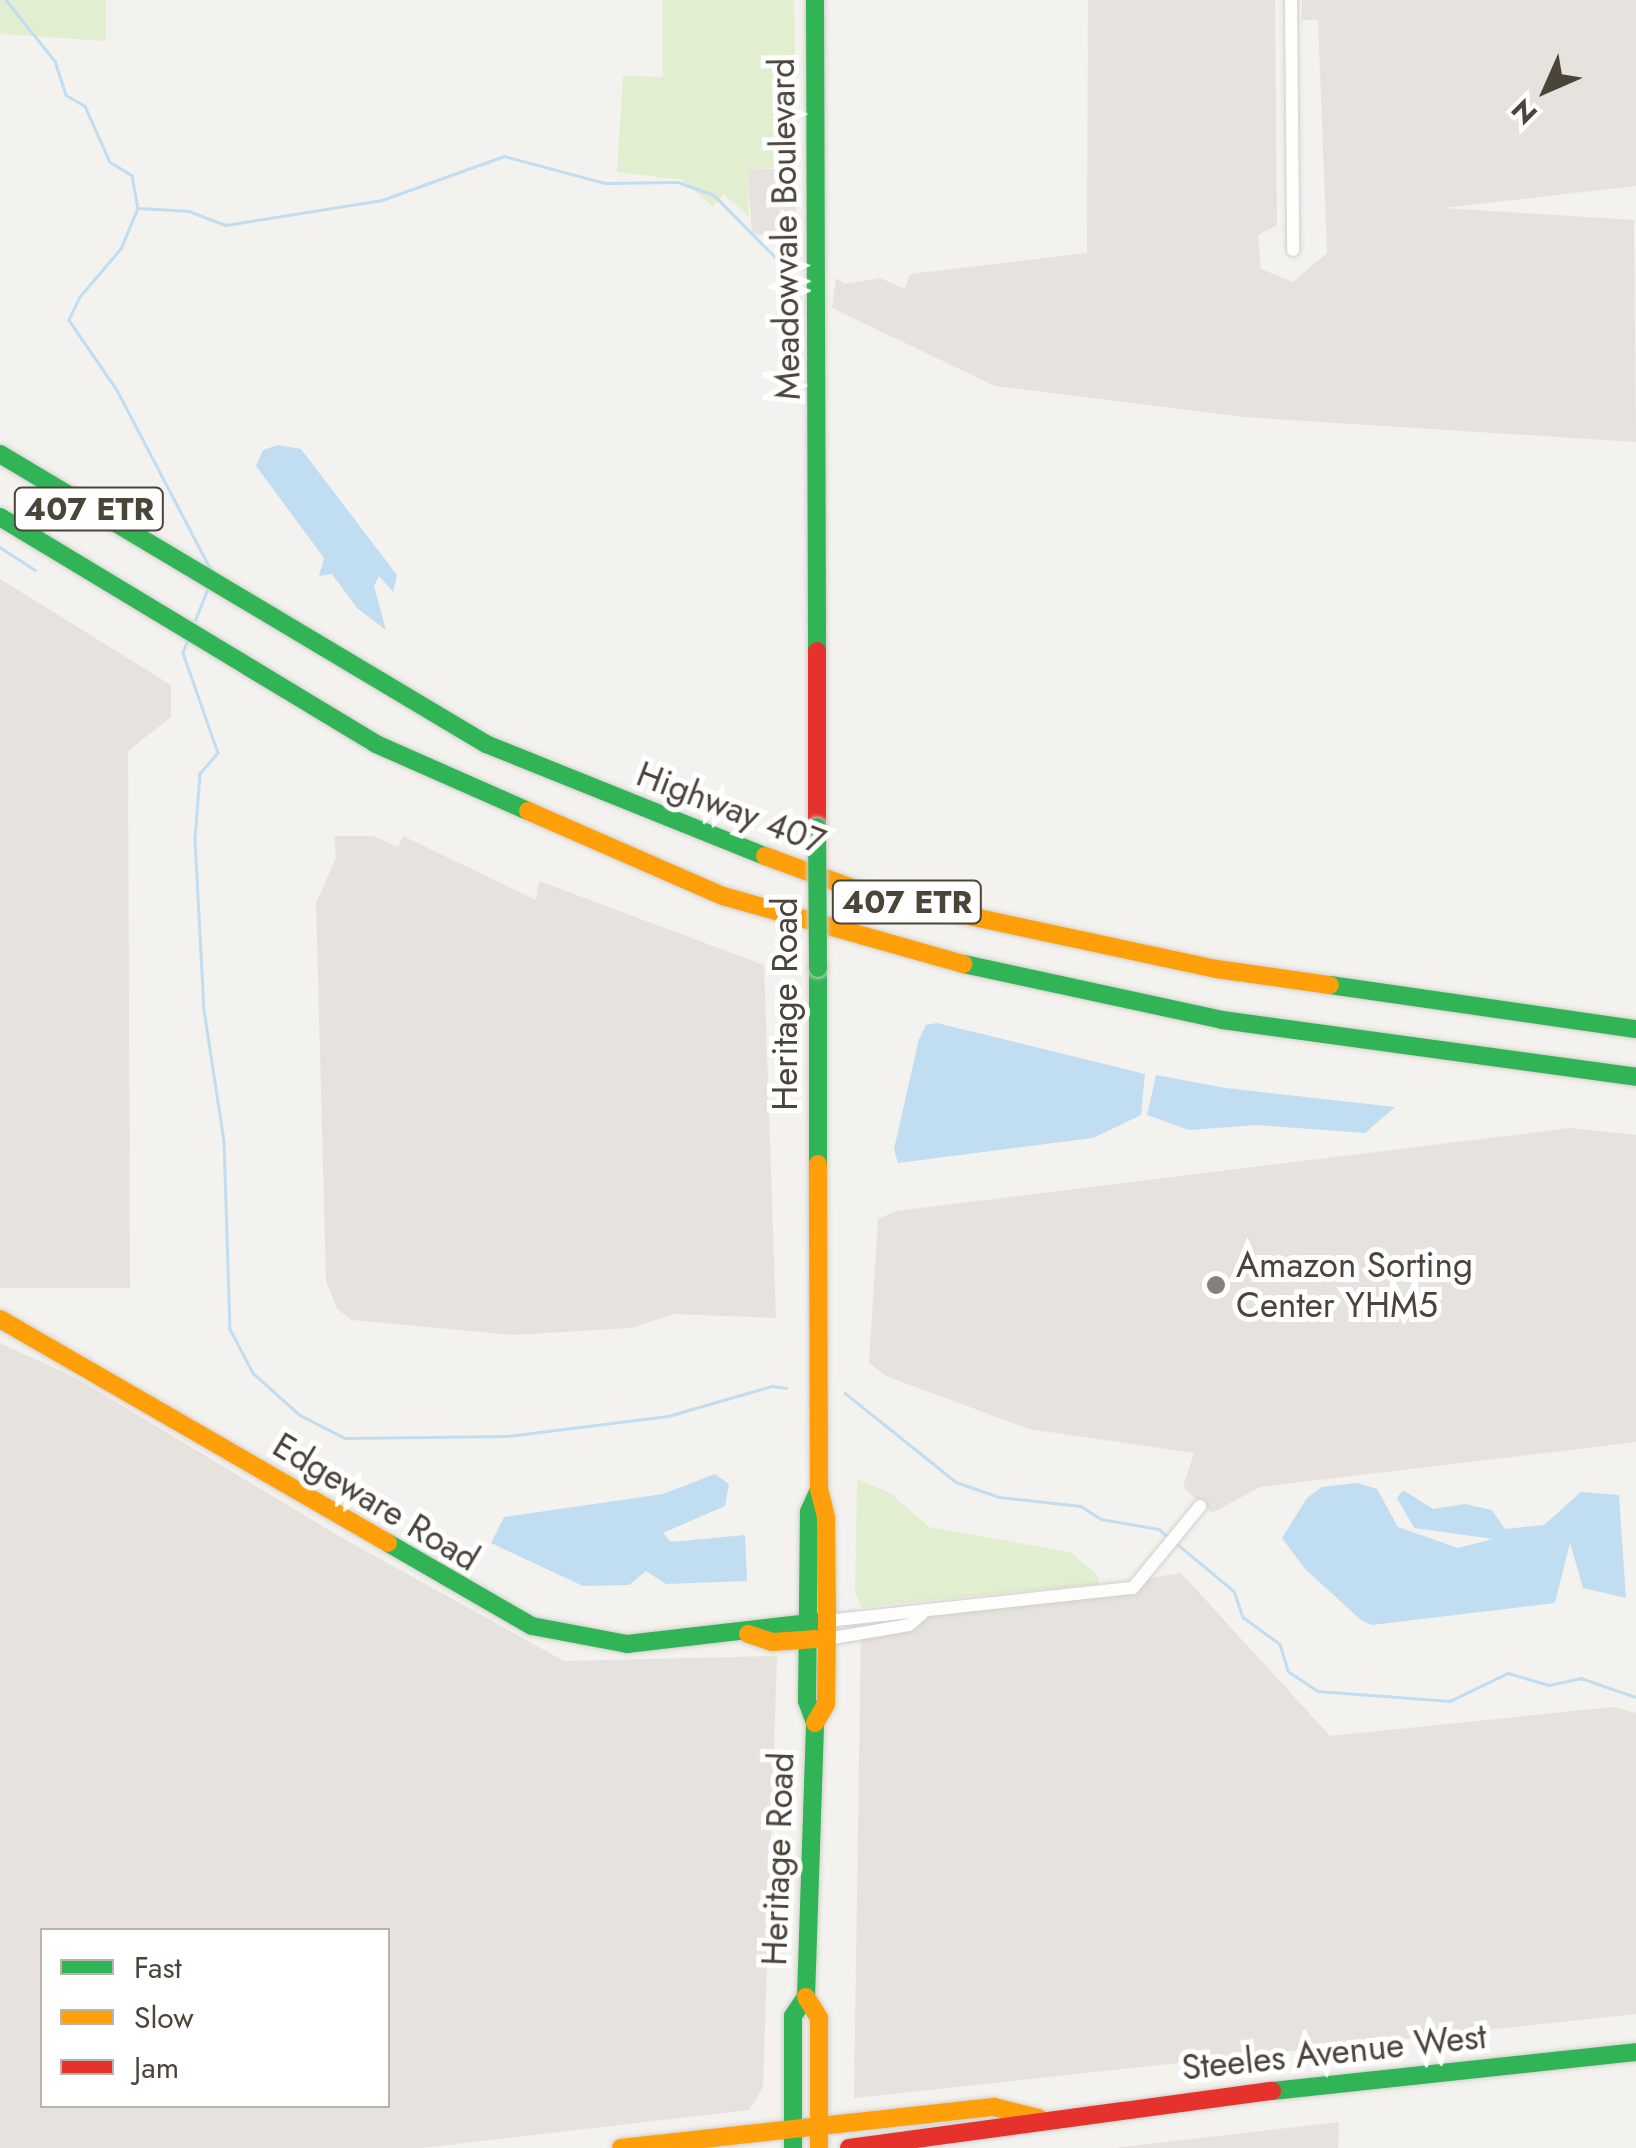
<!DOCTYPE html>
<html>
<head>
<meta charset="utf-8">
<style>
  body { margin:0 }
  #map { position:relative; width:1636px; height:2148px; overflow:hidden; background:#f4f2ee; font-family:Jost,sans-serif }
  div>[style] { position:absolute }
  [style*='--x'] { left:calc(var(--x)*1px); top:calc(var(--y)*1px); width:calc(var(--w)*1px); rotate:calc(var(--a)*1deg) }
  .industrial>* { inset:0; background:#e6e2de }
  .green>* { inset:0; background:#e1eecf }
  .parking>* { inset:0; background:#e6e3df; transform-origin:0 0 }
  .water>* { inset:0; background:#c0ddf1 }
  .stream>* { height:2.5px; margin:-1.25px; padding:0 1.25px; transform-origin:1.25px; border-radius:1.25px; background:#c0ddf1 }
  .roads { filter:drop-shadow(0 0 2px #d2d0cb) drop-shadow(0 0 2px #d2d0cb) }
  .street>* { height:12px; margin:-6px; padding:0 6px; transform-origin:6px; border-radius:6px; background:#fdfdfc }
  .fast>* { height:18px; margin:-9px; padding:0 9px; transform-origin:9px; border-radius:9px; background:#30b455 }
  .slow>* { height:18px; margin:-9px; padding:0 9px; transform-origin:9px; border-radius:9px; background:#ff9f0a }
  .jam>* { height:18px; margin:-9px; padding:0 9px; transform-origin:9px; border-radius:9px; background:#e5322d }
  .bridges { filter:drop-shadow(0 0 2px #d3cfc5) drop-shadow(0 0 2px #d3cfc5) }
  .fast-bridge>* { height:18px; margin:-9px; padding:0 9px; transform-origin:9px; border-radius:9px; background:#30b455 }
  .dots>* { width:28px; height:28px; translate:-50% -50%; box-sizing:border-box; border:5px solid #fff; border-radius:50% }
  span { translate:-50% -50%; white-space:nowrap; text-align:center; line-height:1.15; -webkit-text-stroke:10px #fff; paint-order:stroke }
  .shield-label span { padding:2px 8px; background:#fff; border:2px solid; border-radius:8px; -webkit-text-stroke-width:0 }
  .shield-label { font-size:32px; color:#4b4439; font-weight:700 }
  .street-label { font-size:35px; color:#4b4439 }
  .poi-label { font-size:35px; color:#4b4439 }
  .left { translate:0 -50%; text-align:left }
  .legend { position:absolute; left:40px; top:1928px; width:350px; height:180px; box-sizing:border-box; background:#fff; border:2px solid #b7b4b0; margin:0; padding:12px 18px; list-style:none; font-size:30px; color:#4b4439 }
  .legend li { display:flex; align-items:center; gap:20px; height:50px }
  .legend b { width:50px; border:2px solid #b7b4b0 }
  .north { position:absolute; left:1496px; top:40px; width:100px; height:100px; -webkit-text-stroke:8px #fff; paint-order:stroke; rotate:225deg; font-size:28px; font-weight:700; line-height:40px; text-align:center; color:#4b4439 }
  .north::after { content:''; display:block; margin:auto; width:35px; height:45px; background:#4b4439; clip-path:polygon(50% 0,100% 100%,50% 72%,0 100%) }
</style>
</head>
<body>
<div id="map">
  <div class="industrial">
    <i style="clip-path:polygon(1088px 0,1275px 0,1277px 225px,1258px 235px,1261px 269px,1293px 282px,1327px 253px,1318px 20px,1302px 20px,1302px 0,1636px 0,1636px 186px,1444px 208px,1634px 220px,1636px 442px,1244px 417px,995px 386px,832px 308px,836px 278px,845px 284px,880px 278px,905px 289px,910px 274px,1087px 253px)"></i>
    <i style="clip-path:polygon(0 579px,171px 685px,171px 717px,128px 751px,130px 1288px,0 1288px)"></i>
    <i style="clip-path:polygon(334px 836px,373px 836px,398px 847px,403px 836px,536px 900px,539px 881px,764px 965px,776px 1318px,674px 1314px,631px 1328px,512px 1335px,352px 1320px,337px 1309px,326px 1281px,316px 903px,336px 858px)"></i>
    <i style="clip-path:polygon(1570px 1128px,1636px 1135px,1636px 1442px,1260px 1487px,1212px 1513px,1183px 1487px,1194px 1453px,1029px 1429px,886px 1376px,869px 1363px,878px 1219px,896px 1211px)"></i>
    <i style="clip-path:polygon(evenodd,0 1343px,76px 1378px,339px 1536px,564px 1661px,777px 1656px,763px 2088px,749px 2110px,421px 2148px,0 2148px,0 1343px,42px 1930px,388px 1930px,388px 2106px,42px 2106px,42px 1930px)"></i>
    <i style="clip-path:polygon(1181px 1573px,1330px 1736px,1613px 1707px,1636px 1713px,1636px 2014px,854px 2098px,861px 1626px)"></i>
    <i style="clip-path:polygon(1339px 2122px,1338px 2148px,1114px 2148px)"></i>
  </div>
  <div class="green">
    <i style="clip-path:polygon(0 0,106px 0,106px 41px,0 34px)"></i>
    <i style="clip-path:polygon(663px 0,794px 0,797px 167px,747px 168px,749px 217px,724px 194px,713px 207px,683px 180px,617px 172px,623px 76px,663px 77px)"></i>
    <i style="clip-path:polygon(857px 1479px,890px 1493px,929px 1527px,1070px 1552px,1097px 1574px,1099px 1584px,862px 1607px,855px 1593px)"></i>
  </div>
  <div class="parking">
    <i style="clip-path:polygon(747px 168px,796px 170px,796px 238px,752px 234px)"></i>
    <i style="clip-path:polygon(190px 1456px,190px 1475px,207px 1483px,208px 1492px,223px 1491px,224px 1510px,132px 1510px,132px 1457px)"></i>
    <i style="left:303px;top:1566px;width:18px;height:284px"></i>
    <i style="clip-path:polygon(1167px 1658px,1185px 1764px,1202px 1775px,1252px 1768px,1258px 1828px,897px 1864px,901px 1698px,1146px 1670px,1146px 1662px)"></i>
    <i style="clip-path:polygon(229px 2141px,230px 2148px,0 2148px,0 2143px)"></i>
  </div>
  <div class="water">
    <i style="clip-path:polygon(278px 445px,301px 449px,397px 575px,393px 592px,379px 576px,374px 586px,386px 630px,357px 608px,332px 574px,319px 576px,324px 558px,256px 466px,263px 450px)"></i>
    <i style="clip-path:polygon(937px 1023px,1145px 1074px,1141px 1115px,1093px 1138px,898px 1163px,894px 1149px,919px 1039px,926px 1025px)"></i>
    <i style="clip-path:polygon(1156px 1075px,1226px 1088px,1395px 1107px,1365px 1133px,1258px 1125px,1189px 1130px,1147px 1115px)"></i>
    <i style="clip-path:polygon(715px 1474px,729px 1484px,725px 1506px,663px 1533px,671px 1542px,745px 1535px,747px 1581px,666px 1584px,646px 1571px,629px 1585px,583px 1586px,491px 1543px,504px 1517px,663px 1494px)"></i>
    <i style="clip-path:polygon(1357px 1483px,1377px 1489px,1398px 1527px,1458px 1548px,1493px 1539px,1414px 1528px,1397px 1498px,1403px 1490px,1433px 1509px,1465px 1504px,1492px 1510px,1505px 1529px,1544px 1525px,1581px 1492px,1619px 1495px,1626px 1598px,1583px 1588px,1570px 1543px,1555px 1603px,1372px 1625px,1361px 1620px,1305px 1569px,1282px 1538px,1307px 1498px,1322px 1487px)"></i>
  </div>
  <div class="stream">
    <i style="--x:6;--y:0;--w:78;--a:51.2"></i>
    <i style="--x:55;--y:61;--w:36;--a:72"></i>
    <i style="--x:66;--y:95;--w:22;--a:30"></i>
    <i style="--x:85;--y:106;--w:61;--a:65.9"></i>
    <i style="--x:110;--y:162;--w:26;--a:31"></i>
    <i style="--x:132;--y:175;--w:34;--a:80"></i>
    <i style="--x:138;--y:208;--w:44;--a:112.5"></i>
    <i style="--x:121;--y:249;--w:63;--a:130.5"></i>
    <i style="--x:80;--y:297;--w:25;--a:116"></i>
    <i style="--x:69;--y:320;--w:85;--a:55.6"></i>
    <i style="--x:117;--y:390;--w:208;--a:62.4"></i>
    <i style="--x:140;--y:208;--w:49;--a:3.5"></i>
    <i style="--x:189;--y:211;--w:40;--a:21"></i>
    <i style="--x:226;--y:225;--w:158;--a:-9.1"></i>
    <i style="--x:382;--y:200;--w:130;--a:-19.8"></i>
    <i style="--x:504;--y:156;--w:105;--a:15"></i>
    <i style="--x:605;--y:183;--w:73;--a:-0.8"></i>
    <i style="--x:678;--y:182;--w:38;--a:20"></i>
    <i style="--x:714;--y:195;--w:105;--a:45.4"></i>
    <i style="--x:0;--y:547;--w:42;--a:33.3"></i>
    <i style="--x:195;--y:620;--w:32;--a:-68"></i>
    <i style="--x:187;--y:642;--w:12;--a:110"></i>
    <i style="--x:183;--y:653;--w:106;--a:70.7"></i>
    <i style="--x:218;--y:753;--w:28;--a:131"></i>
    <i style="--x:200;--y:774;--w:65;--a:94.4"></i>
    <i style="--x:195;--y:839;--w:171;--a:87"></i>
    <i style="--x:204;--y:1010;--w:132;--a:81.3"></i>
    <i style="--x:224;--y:1140;--w:189;--a:88.2"></i>
    <i style="--x:230;--y:1329;--w:50;--a:62.4"></i>
    <i style="--x:253;--y:1373;--w:63;--a:41.8"></i>
    <i style="--x:300;--y:1415;--w:51;--a:27.1"></i>
    <i style="--x:345;--y:1438;--w:162;--a:-0.7"></i>
    <i style="--x:507;--y:1436;--w:162;--a:-7.1"></i>
    <i style="--x:668;--y:1416;--w:108;--a:-16.1"></i>
    <i style="--x:772;--y:1386;--w:14;--a:8"></i>
    <i style="--x:845;--y:1393;--w:142;--a:38.7"></i>
    <i style="--x:956;--y:1482;--w:46;--a:19.2"></i>
    <i style="--x:999;--y:1497;--w:82;--a:6.3"></i>
    <i style="--x:1081;--y:1506;--w:24;--a:33"></i>
    <i style="--x:1101;--y:1519;--w:59;--a:9.8"></i>
    <i style="--x:1159;--y:1529;--w:13;--a:42"></i>
    <i style="--x:1176;--y:1543;--w:75;--a:39.6"></i>
    <i style="--x:1234;--y:1591;--w:28;--a:71"></i>
    <i style="--x:1243;--y:1617;--w:46;--a:36.1"></i>
    <i style="--x:1280;--y:1644;--w:28;--a:73"></i>
    <i style="--x:1288;--y:1671;--w:36;--a:34"></i>
    <i style="--x:1318;--y:1691;--w:132;--a:4.3"></i>
    <i style="--x:1450;--y:1701;--w:64;--a:-25.8"></i>
    <i style="--x:1508;--y:1673;--w:43;--a:16.3"></i>
    <i style="--x:1549;--y:1685;--w:33;--a:-12"></i>
    <i style="--x:1581;--y:1678;--w:58;--a:19.1"></i>
  </div>
  <div class="roads">
    <div class="street">
      <i style="--x:1291;--y:0;--w:250;--a:89.5"></i>
      <i style="--x:827;--y:1621;--w:308;--a:-6.2"></i>
      <i style="--x:1133;--y:1588;--w:106;--a:-50.7"></i>
      <i style="--x:827;--y:1639;--w:83;--a:-9.7"></i>
      <i style="--x:909;--y:1625;--w:16;--a:-40"></i>
    </div>
    <div class="fast">
      <i style="--x:815;--y:0;--w:651;--a:89.82"></i>
      <i style="--x:0;--y:454;--w:566;--a:30.82"></i>
      <i style="--x:486;--y:744;--w:301;--a:21.9"></i>
      <i style="--x:0;--y:517;--w:439;--a:31.1"></i>
      <i style="--x:376;--y:744;--w:166;--a:23.8"></i>
      <i style="--x:964;--y:964;--w:264;--a:12.2"></i>
      <i style="--x:1222;--y:1020;--w:418;--a:7.8"></i>
      <i style="--x:818;--y:968;--w:196;--a:90"></i>
      <i style="--x:1330;--y:985;--w:309;--a:8.2"></i>
      <i style="--x:388;--y:1543;--w:166;--a:30"></i>
      <i style="--x:532;--y:1626;--w:97;--a:10.7"></i>
      <i style="--x:627;--y:1644;--w:201;--a:-6.6"></i>
      <i style="--x:1272;--y:2091;--w:366;--a:-6.1"></i>
      <i style="--x:793;--y:2148;--w:132;--a:-90"></i>
      <i style="--x:793;--y:2016;--w:23;--a:-56"></i>
      <i style="--x:806;--y:1997;--w:274;--a:-88.1"></i>
      <i style="--x:815;--y:1723;--w:23;--a:-110"></i>
      <i style="--x:807;--y:1701;--w:189;--a:-89.4"></i>
      <i style="--x:809;--y:1512;--w:24;--a:-66"></i>
    </div>
    <div class="slow">
      <i style="--x:528;--y:811;--w:213;--a:23.6"></i>
      <i style="--x:723;--y:896;--w:250;--a:15.8"></i>
      <i style="--x:765;--y:856;--w:113;--a:20.2"></i>
      <i style="--x:871;--y:895;--w:354;--a:12.1"></i>
      <i style="--x:1217;--y:969;--w:114;--a:8.1"></i>
      <i style="--x:0;--y:1319;--w:448;--a:30"></i>
      <i style="--x:748;--y:1634;--w:25;--a:18"></i>
      <i style="--x:772;--y:1642;--w:44;--a:-3.9"></i>
      <i style="--x:815;--y:1723;--w:22;--a:-60"></i>
      <i style="--x:826;--y:1704;--w:83;--a:-89.3"></i>
      <i style="--x:827;--y:1621;--w:104;--a:-90.6"></i>
      <i style="--x:826;--y:1517;--w:29;--a:-104"></i>
      <i style="--x:819;--y:1489;--w:325;--a:-90.2"></i>
      <i style="--x:806;--y:1997;--w:25;--a:58"></i>
      <i style="--x:819;--y:2018;--w:130;--a:90"></i>
      <i style="--x:621;--y:2148;--w:375;--a:-6.3"></i>
      <i style="--x:994;--y:2107;--w:46;--a:13.7"></i>
    </div>
    <div class="jam">
      <i style="--x:817;--y:651;--w:176;--a:90"></i>
      <i style="--x:849;--y:2148;--w:427;--a:-7.7"></i>
    </div>
  </div>
  <div class="bridges">
    <div class="fast-bridge">
      <i style="--x:817;--y:827;--w:141;--a:89.6"></i>
    </div>
  </div>
  <div class="dots">
    <i style="left:1216px;top:1285px;background:#868178"></i>
  </div>
  <div class="shield-label">
    <span style="left:89px;top:509px">407 ETR</span>
    <span style="left:907px;top:902px">407 ETR</span>
  </div>
  <div class="street-label">
    <span style="left:785px;top:229px;rotate:-91deg">Meadowvale Boulevard</span>
    <span style="left:731px;top:808px;rotate:21deg">Highway 407</span>
    <span style="left:785px;top:1004px;rotate:-90deg">Heritage Road</span>
    <span style="left:376px;top:1502px;rotate:31deg">Edgeware Road</span>
    <span style="left:778px;top:1859px;rotate:-88deg">Heritage Road</span>
    <span style="left:1334px;top:2052px;rotate:-6deg">Steeles Avenue West</span>
  </div>
  <div class="poi-label">
    <span class="left" style="left:1236px;top:1285px">Amazon Sorting<br>Center YHM5</span>
  </div>
  <ul class="legend">
  <li><b style="height:12px;background:#30b455"></b>Fast</li>
  <li><b style="height:12px;background:#ff9f0a"></b>Slow</li>
  <li><b style="height:12px;background:#e5322d"></b>Jam</li>
  </ul>
  <div class="north">N</div>
</div>
</body>
</html>
